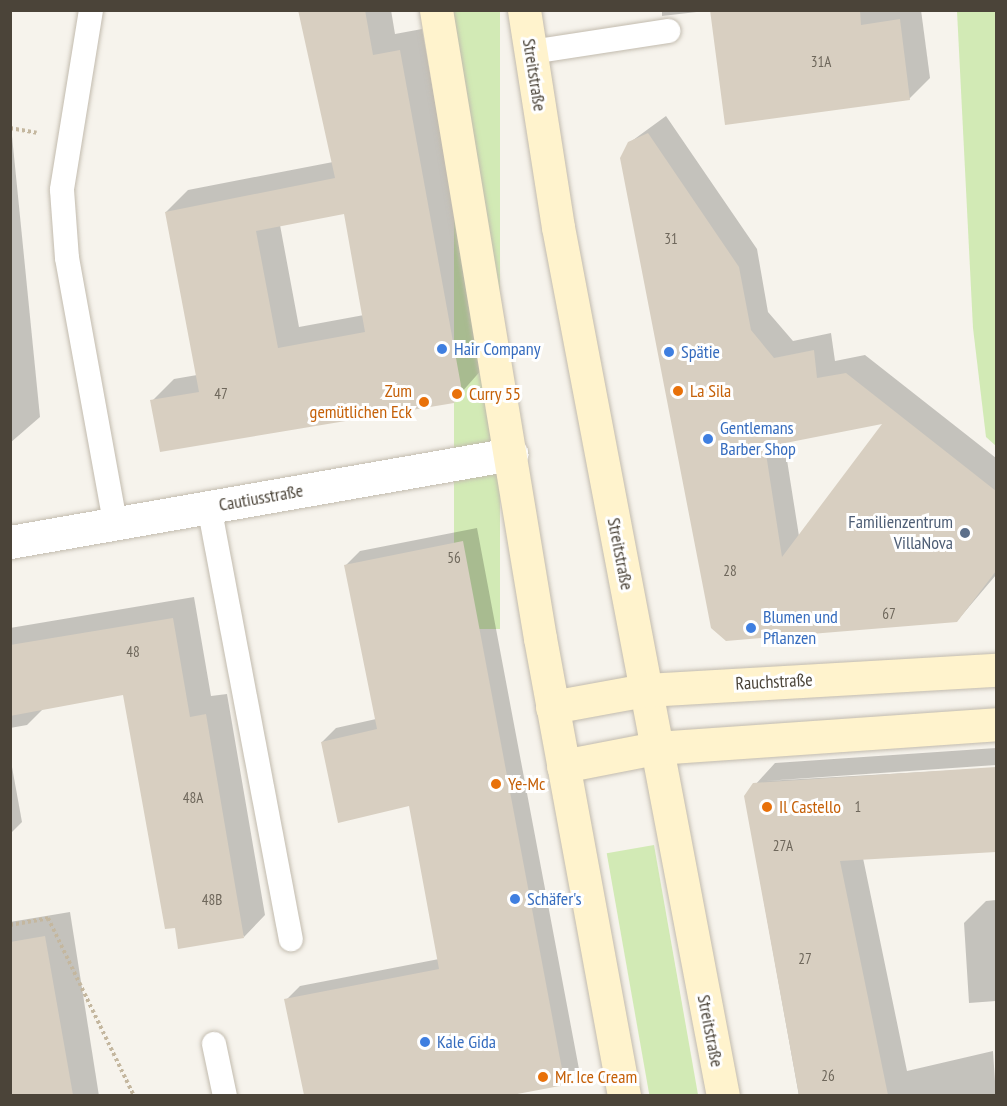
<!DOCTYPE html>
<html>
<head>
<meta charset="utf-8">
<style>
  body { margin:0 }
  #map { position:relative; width:1007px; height:1106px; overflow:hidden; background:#f6f3ec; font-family:"PT Sans Narrow",sans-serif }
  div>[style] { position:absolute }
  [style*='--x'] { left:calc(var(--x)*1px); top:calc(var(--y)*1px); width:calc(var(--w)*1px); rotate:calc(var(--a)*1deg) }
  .green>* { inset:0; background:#d2eab5; transform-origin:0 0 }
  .shadow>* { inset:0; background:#0003 }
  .building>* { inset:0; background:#d8cfc1 }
  .path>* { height:4px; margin-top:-2px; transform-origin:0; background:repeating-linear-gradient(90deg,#c4b79f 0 3px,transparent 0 6px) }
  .roads { filter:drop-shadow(0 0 2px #c2bbae) drop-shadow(0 0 2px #c2bbae) }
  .service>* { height:24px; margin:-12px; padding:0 12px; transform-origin:12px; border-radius:12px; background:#fff }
  .minor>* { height:33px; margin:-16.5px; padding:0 16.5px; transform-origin:16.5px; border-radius:16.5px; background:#fff }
  .secondary>* { height:33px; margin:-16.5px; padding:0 16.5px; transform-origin:16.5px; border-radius:16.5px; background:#fff3cd }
  .dots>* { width:16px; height:16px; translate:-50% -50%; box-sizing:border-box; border:3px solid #fff; border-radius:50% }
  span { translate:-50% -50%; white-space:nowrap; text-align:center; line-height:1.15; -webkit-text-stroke:6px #fff; paint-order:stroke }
  .number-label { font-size:15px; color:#6e675b }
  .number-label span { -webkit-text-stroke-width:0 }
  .street-label { font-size:18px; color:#4b4439 }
  .shop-label { font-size:18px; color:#366cbe }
  .left { translate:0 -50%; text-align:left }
  .food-label { font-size:18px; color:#c56008 }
  .right { translate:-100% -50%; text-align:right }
  .service-label { font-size:18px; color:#4e5e75 }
  .frame { position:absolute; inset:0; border:12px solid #4b4439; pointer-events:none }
</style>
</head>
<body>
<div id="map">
  <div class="green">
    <i style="left:454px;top:11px;width:46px;height:618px"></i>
    <i style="clip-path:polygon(957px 11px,996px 11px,996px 446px,986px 437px,973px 328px)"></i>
    <i style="left:654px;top:845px;width:254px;height:48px;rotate:80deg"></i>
  </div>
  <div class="shadow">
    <i style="clip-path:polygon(evenodd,300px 10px,391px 10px,395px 34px,422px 29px,483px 368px,454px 401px,152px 401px,174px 379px,197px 375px,166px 212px,188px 190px,333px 162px,300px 10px,345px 213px,364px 315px,299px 327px,280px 225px,345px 213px)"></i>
    <i style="clip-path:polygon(662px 10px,714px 10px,662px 16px)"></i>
    <i style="clip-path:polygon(769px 10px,921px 10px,930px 78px,909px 99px)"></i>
    <i style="clip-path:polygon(10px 116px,40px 417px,10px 443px)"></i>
    <i style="clip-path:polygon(evenodd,666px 116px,757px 249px,768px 312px,793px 341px,831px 333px,835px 361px,865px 355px,996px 458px,996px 575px,957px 621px,726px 639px,629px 143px,666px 116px,886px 422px,799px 536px,784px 441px,886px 422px)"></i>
    <i style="clip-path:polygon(477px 528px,579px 1069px,565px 1083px,504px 1096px,306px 1096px,286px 1000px,300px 986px,439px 959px,410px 804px,322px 742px,336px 728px,376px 719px,346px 565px,360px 551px)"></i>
    <i style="clip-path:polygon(194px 597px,211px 696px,227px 694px,265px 915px,244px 937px,124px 694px,43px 709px,27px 725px,10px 728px,10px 628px)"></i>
    <i style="clip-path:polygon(996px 748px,996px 765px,765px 781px,996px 768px,996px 849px,863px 858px,907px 1071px,993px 1051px,996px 1096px,799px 1096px,745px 796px,775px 763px)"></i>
    <i style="clip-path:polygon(10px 756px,22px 822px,10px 834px)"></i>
    <i style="clip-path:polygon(996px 900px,996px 1001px,969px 1003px,964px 923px,986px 901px)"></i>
    <i style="clip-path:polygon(70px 912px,99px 1096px,10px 1096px,10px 922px)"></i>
  </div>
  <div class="building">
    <i style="clip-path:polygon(evenodd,298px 10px,365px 10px,373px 55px,400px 50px,462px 391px,454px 403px,160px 452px,150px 400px,199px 392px,165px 212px,335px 178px,298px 10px,344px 214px,365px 332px,278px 348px,256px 231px,344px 214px)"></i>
    <i style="clip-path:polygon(710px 10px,860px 10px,861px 25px,900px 19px,910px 100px,725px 125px)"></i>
    <i style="clip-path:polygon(evenodd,648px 133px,739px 267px,751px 330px,774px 358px,814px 350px,817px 378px,846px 373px,996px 491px,996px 571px,957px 622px,726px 641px,711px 628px,620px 158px,628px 142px,648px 133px,882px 424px,782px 557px,765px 447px,882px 424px)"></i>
    <i style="clip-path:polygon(463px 541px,565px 1085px,512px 1095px,304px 1095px,284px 999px,439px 969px,409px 806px,338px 823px,321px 742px,377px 729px,344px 565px)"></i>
    <i style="clip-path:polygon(173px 618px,190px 717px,206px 714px,244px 938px,178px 949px,175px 928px,165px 929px,123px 695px,10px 716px,10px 645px)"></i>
    <i style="clip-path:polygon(996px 767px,996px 852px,840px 861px,888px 1095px,799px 1095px,744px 796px,753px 783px)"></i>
    <i style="clip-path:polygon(45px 936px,73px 1095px,10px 1095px,10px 942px)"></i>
  </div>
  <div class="path">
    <i style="--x:10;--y:128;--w:27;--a:10"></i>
    <i style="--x:10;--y:925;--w:39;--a:-10"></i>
    <i style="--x:48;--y:918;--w:198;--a:64.2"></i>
  </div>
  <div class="roads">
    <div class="service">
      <i style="--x:91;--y:10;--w:182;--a:99.2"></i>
      <i style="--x:62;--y:190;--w:68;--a:85.8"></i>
      <i style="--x:67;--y:258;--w:269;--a:79.7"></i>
      <i style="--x:531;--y:52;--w:139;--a:-8.7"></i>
      <i style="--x:209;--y:506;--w:441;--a:79.3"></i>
      <i style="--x:214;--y:1044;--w:53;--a:78.1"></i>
    </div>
    <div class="minor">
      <i style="--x:10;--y:542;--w:509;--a:-9.96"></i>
    </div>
    <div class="secondary">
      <i style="--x:436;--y:10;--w:637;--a:80.6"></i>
      <i style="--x:540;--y:638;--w:466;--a:79.6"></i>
      <i style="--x:524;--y:10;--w:220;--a:81.1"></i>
      <i style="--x:558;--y:227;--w:885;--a:79.25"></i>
      <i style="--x:552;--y:707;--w:96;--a:-10.3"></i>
      <i style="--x:646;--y:690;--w:351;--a:-3.3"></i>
      <i style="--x:563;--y:766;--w:95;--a:-11"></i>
      <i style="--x:656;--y:748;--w:341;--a:-4"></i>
    </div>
  </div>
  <div class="dots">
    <i style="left:442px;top:349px;background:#3f7fe0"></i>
    <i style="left:669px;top:352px;background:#3f7fe0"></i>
    <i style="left:678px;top:391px;background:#e8710a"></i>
    <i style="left:457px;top:394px;background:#e8710a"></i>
    <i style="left:424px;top:402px;background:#e8710a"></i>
    <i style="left:708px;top:439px;background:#3f7fe0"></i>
    <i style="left:965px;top:533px;background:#5c6f8a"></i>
    <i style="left:751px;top:628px;background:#3f7fe0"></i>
    <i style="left:496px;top:784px;background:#e8710a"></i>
    <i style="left:767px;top:807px;background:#e8710a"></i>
    <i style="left:515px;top:899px;background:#3f7fe0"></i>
    <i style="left:425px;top:1042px;background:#3f7fe0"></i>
    <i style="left:543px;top:1077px;background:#e8710a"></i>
  </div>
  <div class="number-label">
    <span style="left:821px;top:62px">31A</span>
    <span style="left:671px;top:239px">31</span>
    <span style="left:221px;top:394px">47</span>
    <span style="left:454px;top:558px">56</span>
    <span style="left:730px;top:571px">28</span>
    <span style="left:889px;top:614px">67</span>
    <span style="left:133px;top:652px">48</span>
    <span style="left:193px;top:798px">48A</span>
    <span style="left:858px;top:807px">1</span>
    <span style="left:783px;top:846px">27A</span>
    <span style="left:212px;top:900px">48B</span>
    <span style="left:805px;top:959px">27</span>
    <span style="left:828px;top:1076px">26</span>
  </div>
  <div class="street-label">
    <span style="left:534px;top:75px;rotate:81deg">Streitstraße</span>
    <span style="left:261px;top:498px;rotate:-10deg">Cautiusstraße</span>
    <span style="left:620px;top:554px;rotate:79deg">Streitstraße</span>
    <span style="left:774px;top:682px;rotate:-3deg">Rauchstraße</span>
    <span style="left:710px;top:1031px;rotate:79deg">Streitstraße</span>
  </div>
  <div class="shop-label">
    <span class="left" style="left:454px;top:349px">Hair Company</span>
    <span class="left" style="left:681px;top:352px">Spätie</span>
    <span class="left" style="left:720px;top:439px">Gentlemans<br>Barber Shop</span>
    <span class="left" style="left:763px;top:628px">Blumen und<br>Pflanzen</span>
    <span class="left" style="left:527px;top:899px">Schäfer's</span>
    <span class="left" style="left:437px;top:1042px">Kale Gida</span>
  </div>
  <div class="food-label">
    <span class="left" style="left:690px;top:391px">La Sila</span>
    <span class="right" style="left:412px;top:402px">Zum<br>gemütlichen Eck</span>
    <span class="left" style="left:469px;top:394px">Curry 55</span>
    <span class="left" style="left:508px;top:784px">Ye-Mc</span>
    <span class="left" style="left:779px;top:807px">Il Castello</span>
    <span class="left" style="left:555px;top:1077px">Mr. Ice Cream</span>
  </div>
  <div class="service-label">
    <span class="right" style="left:953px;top:533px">Familienzentrum<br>VillaNova</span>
  </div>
  <div class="frame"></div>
</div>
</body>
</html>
